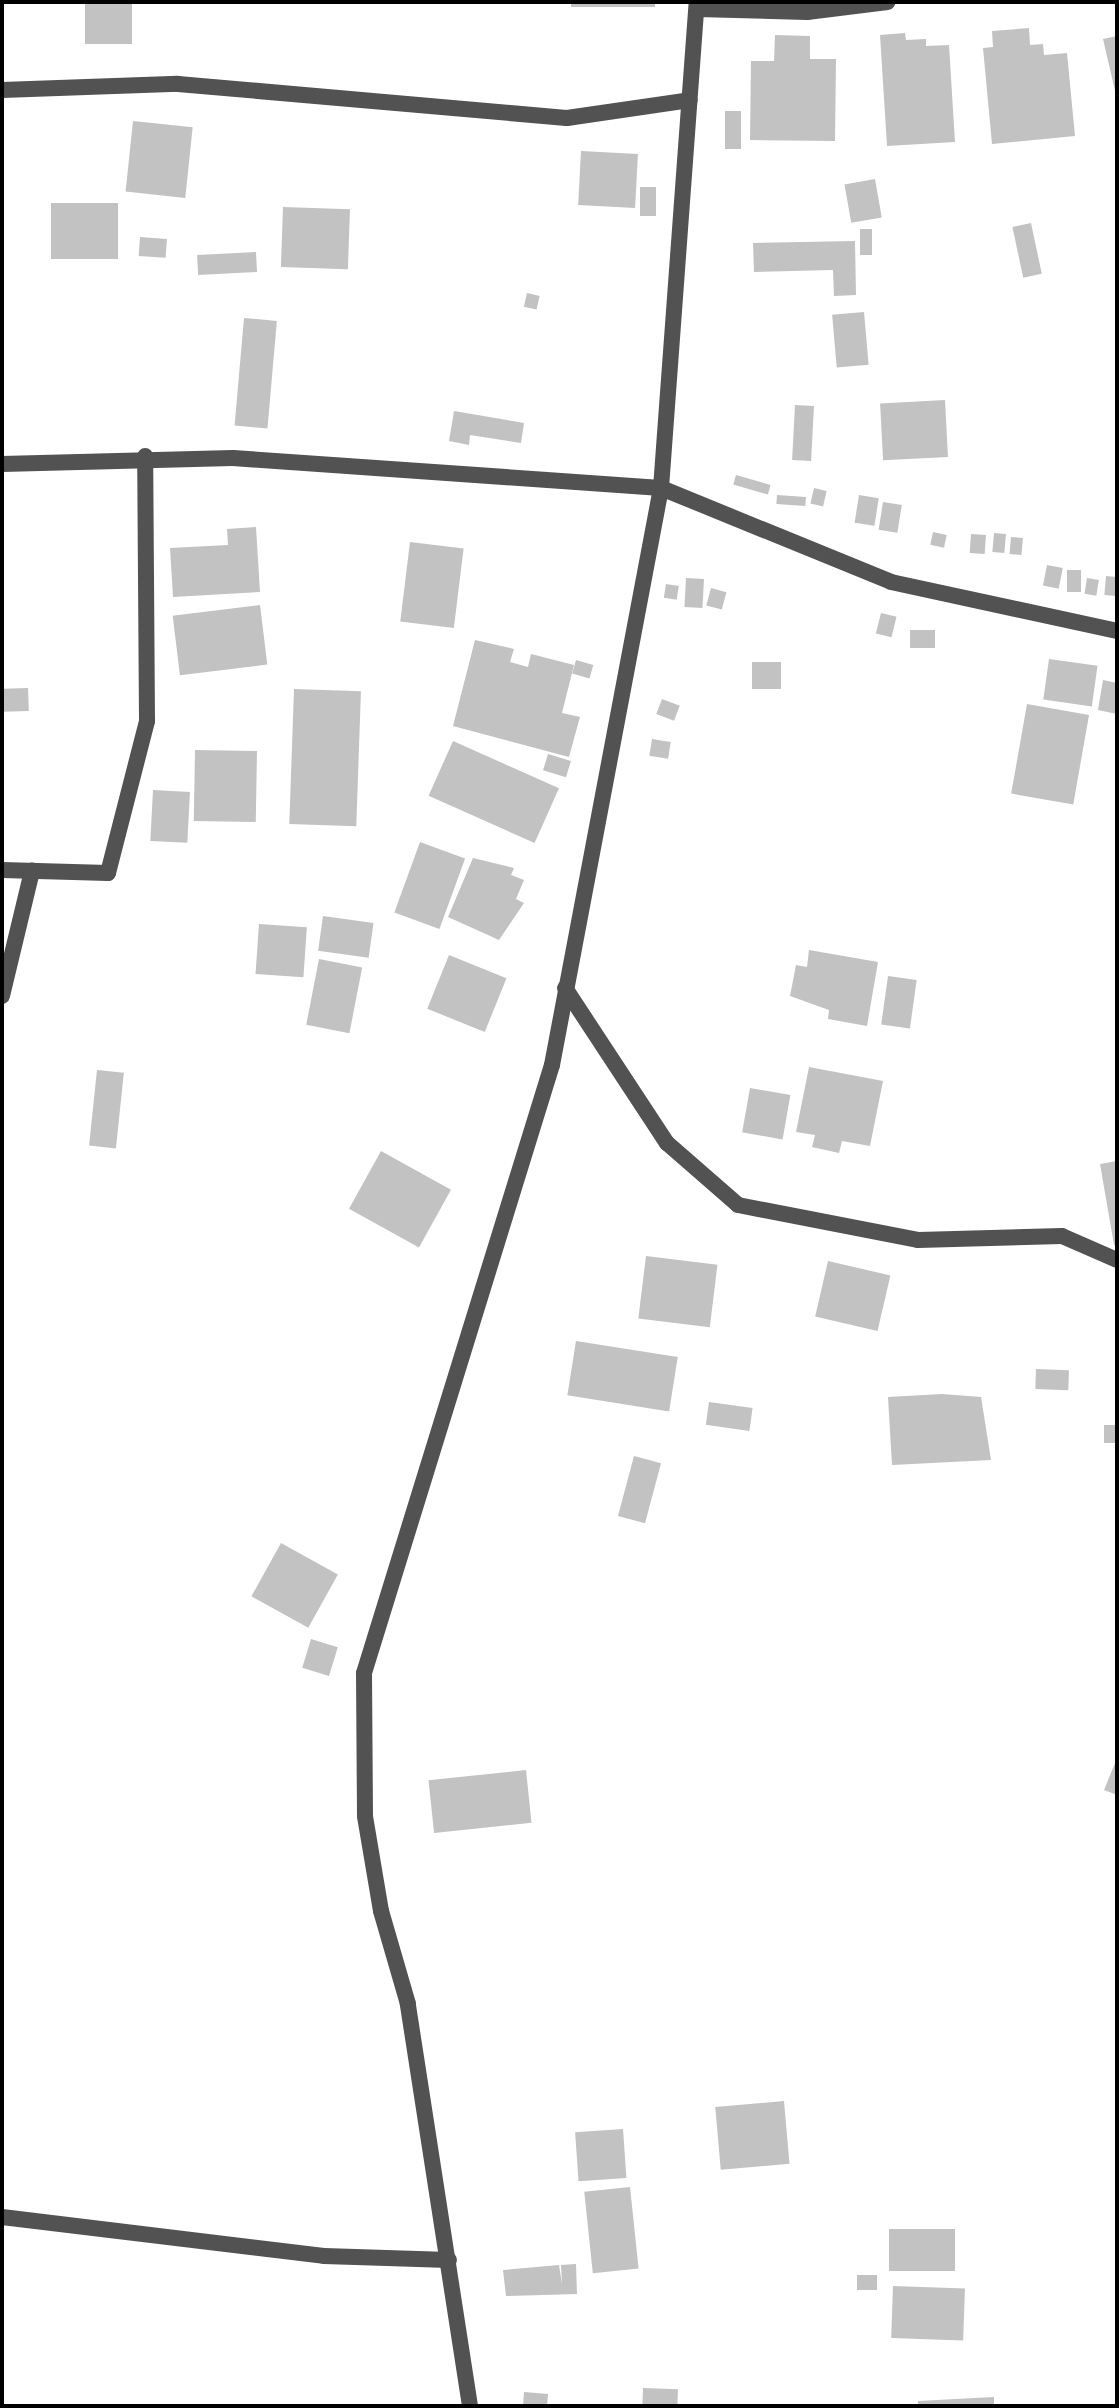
<!DOCTYPE html>
<html>
<head>
<meta charset="utf-8">
<style>
  body { margin:0 }
  #map { position:relative; width:1119px; height:2408px; overflow:hidden; background:#fff; font-family:"Roboto Condensed",sans-serif }
  div>[style] { position:absolute }
  [style*='--x'] { left:calc(var(--x)*1px); top:calc(var(--y)*1px); width:calc(var(--w)*1px); rotate:calc(var(--a)*1deg) }
  .building>* { inset:0; background:#c2c2c2; transform-origin:0 0 }
  .minor>* { height:16px; margin:-8px; padding:0 8px; transform-origin:8px; border-radius:8px; background:#525252 }
  .tertiary>* { height:16px; margin:-8px; padding:0 8px; transform-origin:8px; border-radius:8px; background:#525252 }
  span { translate:-50% -50%; white-space:nowrap; text-align:center; line-height:1.15; -webkit-text-stroke:8px #fff; paint-order:stroke }
  .frame { position:absolute; inset:0; border:4px solid #000; pointer-events:none }
</style>
</head>
<body>
<div id="map">
  <div class="building">
    <i style="left:85px;top:2px;width:47px;height:42px"></i>
    <i style="left:571px;top:2px;width:84px;height:5px"></i>
    <i style="clip-path:polygon(1029px 28px,1030px 45px,1043px 44px,1044px 55px,1067px 53px,1075px 136px,992px 144px,983px 48px,993px 47px,992px 31px)"></i>
    <i style="clip-path:polygon(905px 33px,906px 40px,926px 39px,926px 46px,949px 45px,955px 142px,887px 146px,880px 35px)"></i>
    <i style="clip-path:polygon(775px 35px,810px 36px,810px 59px,836px 59px,835px 141px,750px 140px,751px 61px,774px 61px)"></i>
    <i style="clip-path:polygon(1117px 36px,1117px 95px,1116px 95px,1103px 39px)"></i>
    <i style="left:725px;top:111px;width:16px;height:38px"></i>
    <i style="left:133px;top:121px;width:60px;height:71px;rotate:6deg"></i>
    <i style="left:581px;top:151px;width:57px;height:54px;rotate:3deg"></i>
    <i style="left:875px;top:179px;width:39px;height:31px;rotate:80deg"></i>
    <i style="left:640px;top:187px;width:16px;height:29px"></i>
    <i style="left:51px;top:203px;width:67px;height:56px"></i>
    <i style="left:283px;top:207px;width:67px;height:60px;rotate:2deg"></i>
    <i style="left:1031px;top:223px;width:52px;height:19px;rotate:78deg"></i>
    <i style="left:860px;top:229px;width:12px;height:26px"></i>
    <i style="left:140px;top:237px;width:27px;height:19px;rotate:4deg"></i>
    <i style="clip-path:polygon(855px 241px,856px 295px,834px 296px,833px 270px,754px 272px,753px 243px)"></i>
    <i style="left:256px;top:252px;width:20px;height:59px;rotate:87deg"></i>
    <i style="left:527px;top:293px;width:13px;height:14px;rotate:13deg"></i>
    <i style="left:864px;top:312px;width:53px;height:32px;rotate:85deg"></i>
    <i style="left:244px;top:318px;width:33px;height:108px;rotate:5deg"></i>
    <i style="left:945px;top:400px;width:57px;height:65px;rotate:87deg"></i>
    <i style="left:795px;top:405px;width:19px;height:55px;rotate:3deg"></i>
    <i style="clip-path:polygon(454px 411px,524px 423px,521px 443px,470px 435px,469px 445px,449px 441px)"></i>
    <i style="left:736px;top:475px;width:36px;height:10px;rotate:16deg"></i>
    <i style="left:814px;top:488px;width:13px;height:16px;rotate:13deg"></i>
    <i style="left:777px;top:495px;width:29px;height:9px;rotate:4deg"></i>
    <i style="left:859px;top:495px;width:20px;height:28px;rotate:9deg"></i>
    <i style="left:883px;top:502px;width:19px;height:28px;rotate:9deg"></i>
    <i style="clip-path:polygon(256px 527px,260px 592px,173px 597px,170px 548px,228px 545px,227px 529px)"></i>
    <i style="left:933px;top:532px;width:14px;height:13px;rotate:12deg"></i>
    <i style="left:994px;top:533px;width:12px;height:19px;rotate:5deg"></i>
    <i style="left:971px;top:534px;width:15px;height:19px;rotate:4deg"></i>
    <i style="left:1011px;top:537px;width:12px;height:17px;rotate:5deg"></i>
    <i style="left:410px;top:542px;width:54px;height:80px;rotate:7deg"></i>
    <i style="left:1047px;top:565px;width:16px;height:21px;rotate:11deg"></i>
    <i style="left:1067px;top:570px;width:14px;height:22px"></i>
    <i style="left:1106px;top:576px;width:11px;height:19px;rotate:5deg"></i>
    <i style="left:686px;top:578px;width:18px;height:29px;rotate:3deg"></i>
    <i style="left:1087px;top:578px;width:12px;height:16px;rotate:9deg"></i>
    <i style="left:666px;top:584px;width:13px;height:14px;rotate:9deg"></i>
    <i style="left:711px;top:588px;width:16px;height:18px;rotate:15deg"></i>
    <i style="left:260px;top:605px;width:60px;height:88px;rotate:83deg"></i>
    <i style="left:881px;top:613px;width:16px;height:21px;rotate:14deg"></i>
    <i style="left:910px;top:630px;width:25px;height:18px"></i>
    <i style="clip-path:polygon(475px 640px,514px 649px,510px 662px,528px 667px,531px 654px,574px 665px,562px 713px,580px 717px,569px 757px,453px 726px)"></i>
    <i style="left:1049px;top:659px;width:49px;height:41px;rotate:8deg"></i>
    <i style="left:576px;top:660px;width:18px;height:14px;rotate:16deg"></i>
    <i style="left:752px;top:662px;width:29px;height:27px"></i>
    <i style="clip-path:polygon(1103px 680px,1117px 683px,1117px 714px,1098px 710px)"></i>
    <i style="left:28px;top:688px;width:23px;height:25px;rotate:88deg"></i>
    <i style="left:294px;top:689px;width:67px;height:135px;rotate:2deg"></i>
    <i style="left:662px;top:699px;width:19px;height:16px;rotate:21deg"></i>
    <i style="left:1027px;top:704px;width:63px;height:91px;rotate:10deg"></i>
    <i style="left:652px;top:739px;width:19px;height:17px;rotate:9deg"></i>
    <i style="left:453px;top:741px;width:116px;height:60px;rotate:24deg"></i>
    <i style="left:195px;top:750px;width:62px;height:71px;rotate:1deg"></i>
    <i style="left:548px;top:754px;width:24px;height:17px;rotate:17deg"></i>
    <i style="left:153px;top:790px;width:37px;height:51px;rotate:3deg"></i>
    <i style="left:420px;top:842px;width:48px;height:75px;rotate:20deg"></i>
    <i style="clip-path:polygon(473px 858px,514px 868px,511px 875px,524px 880px,516px 899px,524px 903px,499px 940px,448px 917px)"></i>
    <i style="left:323px;top:916px;width:51px;height:35px;rotate:8deg"></i>
    <i style="left:259px;top:924px;width:48px;height:50px;rotate:4deg"></i>
    <i style="clip-path:polygon(809px 950px,878px 962px,867px 1026px,828px 1019px,829px 1010px,790px 996px,796px 965px,807px 967px)"></i>
    <i style="left:449px;top:955px;width:62px;height:58px;rotate:22deg"></i>
    <i style="left:319px;top:959px;width:44px;height:67px;rotate:11deg"></i>
    <i style="left:888px;top:976px;width:29px;height:49px;rotate:8deg"></i>
    <i style="clip-path:polygon(809px 1067px,883px 1081px,870px 1146px,842px 1141px,839px 1153px,812px 1147px,815px 1135px,796px 1132px)"></i>
    <i style="left:97px;top:1070px;width:27px;height:76px;rotate:6deg"></i>
    <i style="left:750px;top:1088px;width:41px;height:45px;rotate:10deg"></i>
    <i style="left:381px;top:1151px;width:80px;height:66px;rotate:29deg"></i>
    <i style="clip-path:polygon(1117px 1161px,1117px 1245px,1114px 1245px,1100px 1164px)"></i>
    <i style="left:646px;top:1256px;width:72px;height:63px;rotate:7deg"></i>
    <i style="left:828px;top:1261px;width:64px;height:57px;rotate:13deg"></i>
    <i style="left:576px;top:1341px;width:103px;height:55px;rotate:9deg"></i>
    <i style="left:1036px;top:1369px;width:33px;height:20px;rotate:2deg"></i>
    <i style="clip-path:polygon(942px 1394px,981px 1397px,991px 1460px,892px 1465px,888px 1397px)"></i>
    <i style="left:709px;top:1402px;width:44px;height:23px;rotate:8deg"></i>
    <i style="left:1104px;top:1425px;width:13px;height:18px"></i>
    <i style="left:634px;top:1456px;width:28px;height:62px;rotate:15deg"></i>
    <i style="left:281px;top:1543px;width:65px;height:61px;rotate:29deg"></i>
    <i style="left:311px;top:1639px;width:28px;height:30px;rotate:17deg"></i>
    <i style="clip-path:polygon(1117px 1758px,1117px 1795px,1104px 1790px)"></i>
    <i style="left:526px;top:1770px;width:53px;height:98px;rotate:84deg"></i>
    <i style="left:784px;top:2101px;width:63px;height:69px;rotate:85deg"></i>
    <i style="left:623px;top:2129px;width:49px;height:48px;rotate:86deg"></i>
    <i style="left:630px;top:2187px;width:82px;height:46px;rotate:84deg"></i>
    <i style="left:889px;top:2229px;width:66px;height:42px"></i>
    <i style="clip-path:polygon(576px 2264px,577px 2294px,506px 2296px,503px 2270px,559px 2265px,562px 2284px,561px 2265px)"></i>
    <i style="left:857px;top:2275px;width:20px;height:15px"></i>
    <i style="left:893px;top:2286px;width:72px;height:52px;rotate:2deg"></i>
    <i style="left:643px;top:2388px;width:35px;height:18px;rotate:2deg"></i>
    <i style="clip-path:polygon(524px 2392px,548px 2394px,547px 2406px,523px 2406px)"></i>
    <i style="clip-path:polygon(994px 2397px,994px 2406px,918px 2406px,918px 2401px)"></i>
  </div>
  <div class="minor">
    <i style="--x:697;--y:9;--w:110;--a:1.6"></i>
    <i style="--x:807;--y:12;--w:81;--a:-7.1"></i>
    <i style="--x:2;--y:90;--w:176;--a:-2"></i>
    <i style="--x:178;--y:84;--w:390;--a:5"></i>
    <i style="--x:567;--y:118;--w:124;--a:-8.3"></i>
    <i style="--x:2;--y:870;--w:106;--a:1.6"></i>
    <i style="--x:108;--y:873;--w:157;--a:-75.6"></i>
    <i style="--x:147;--y:721;--w:265;--a:-90.4"></i>
    <i style="--x:565;--y:988;--w:186;--a:56.7"></i>
    <i style="--x:667;--y:1143;--w:94;--a:41.1"></i>
    <i style="--x:738;--y:1205;--w:183;--a:11"></i>
    <i style="--x:918;--y:1240;--w:144;--a:-1.6"></i>
    <i style="--x:1062;--y:1236;--w:60;--a:23.6"></i>
    <i style="--x:2;--y:996;--w:129;--a:-76.5"></i>
    <i style="--x:2;--y:2217;--w:324;--a:6.9"></i>
    <i style="--x:324;--y:2256;--w:125;--a:1.8"></i>
  </div>
  <div class="tertiary">
    <i style="--x:2;--y:464;--w:231;--a:-1.5"></i>
    <i style="--x:233;--y:458;--w:429;--a:4"></i>
    <i style="--x:661;--y:488;--w:248;--a:22.2"></i>
    <i style="--x:891;--y:582;--w:231;--a:12.2"></i>
    <i style="--x:470;--y:2406;--w:407;--a:-98.8"></i>
    <i style="--x:408;--y:2004;--w:97;--a:-106.2"></i>
    <i style="--x:381;--y:1911;--w:96;--a:-99.6"></i>
    <i style="--x:365;--y:1816;--w:143;--a:-90.4"></i>
    <i style="--x:364;--y:1673;--w:636;--a:-72.82"></i>
    <i style="--x:552;--y:1065;--w:587;--a:-79.3"></i>
    <i style="--x:661;--y:488;--w:487;--a:-85.8"></i>
  </div>
  <div class="frame"></div>
</div>
</body>
</html>
